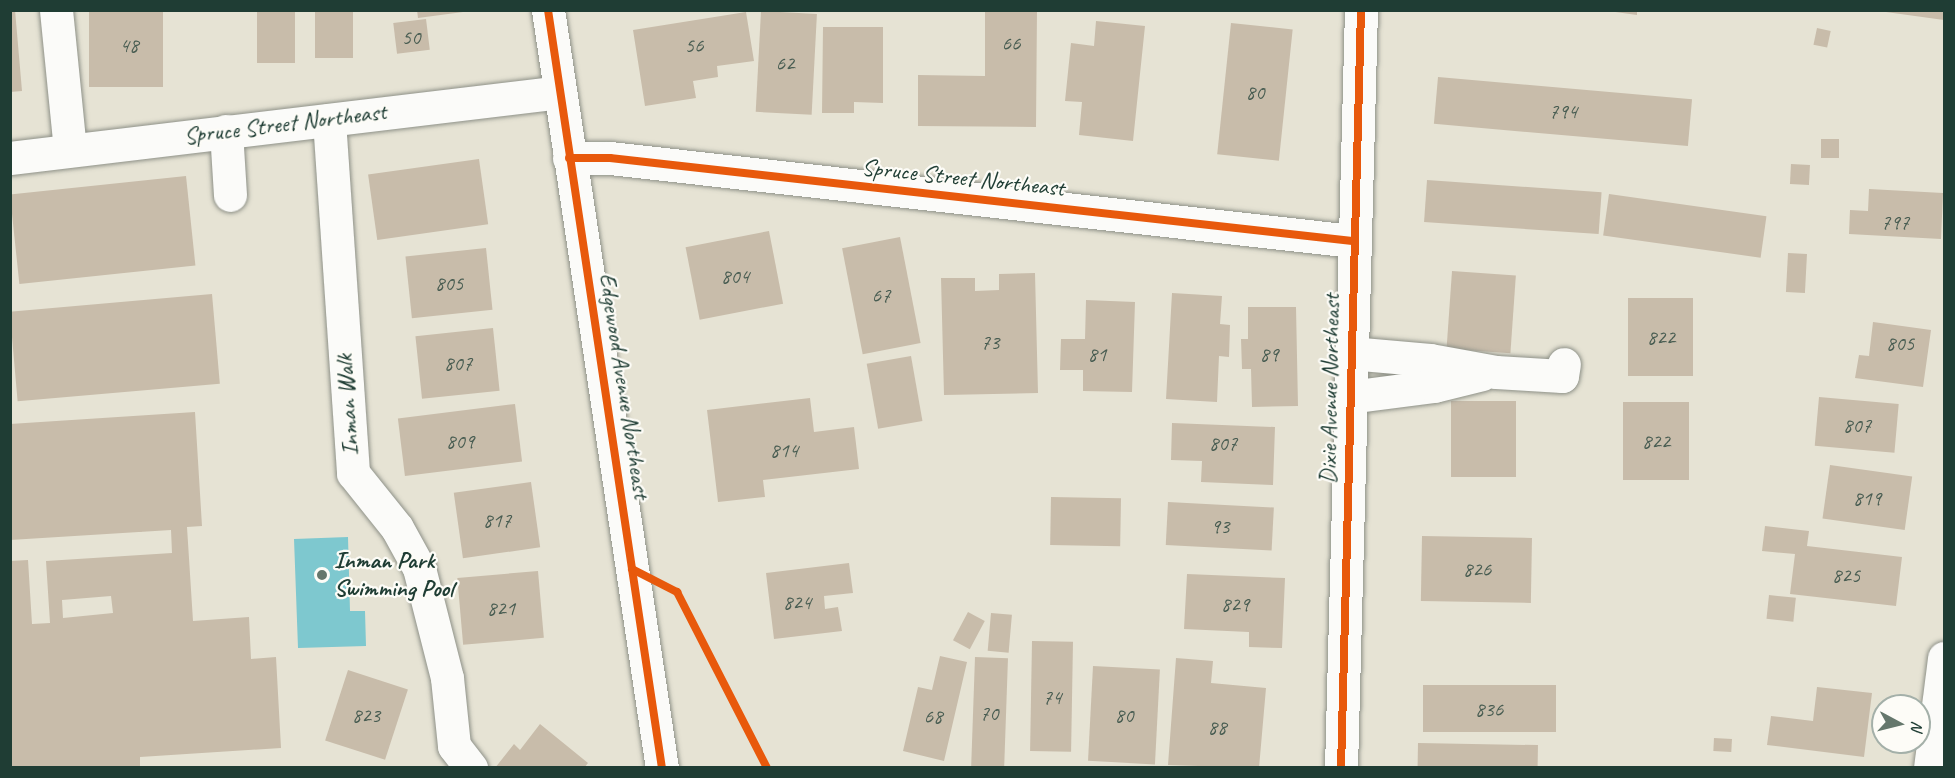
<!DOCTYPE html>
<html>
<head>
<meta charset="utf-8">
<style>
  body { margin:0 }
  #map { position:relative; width:1955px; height:778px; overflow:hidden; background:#e6e3d4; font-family:Caveat,sans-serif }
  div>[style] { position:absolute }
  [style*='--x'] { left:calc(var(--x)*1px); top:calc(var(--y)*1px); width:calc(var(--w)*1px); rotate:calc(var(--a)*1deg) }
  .water>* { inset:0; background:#7ec8cf }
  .building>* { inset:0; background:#c8bcaa; transform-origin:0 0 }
  .roads { filter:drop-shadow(0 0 2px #8e9188) drop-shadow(0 0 2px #8e9188) }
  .minor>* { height:33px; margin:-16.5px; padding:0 16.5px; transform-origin:16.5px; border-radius:16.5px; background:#fbfbf9 }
  .major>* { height:33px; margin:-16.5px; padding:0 16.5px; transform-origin:16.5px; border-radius:16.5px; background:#fbfbf9 }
  .cycleway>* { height:8px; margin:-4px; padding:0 4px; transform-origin:4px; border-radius:4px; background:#e8590c }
  .dots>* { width:16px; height:16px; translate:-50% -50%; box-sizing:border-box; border:3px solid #fdfcf7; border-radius:50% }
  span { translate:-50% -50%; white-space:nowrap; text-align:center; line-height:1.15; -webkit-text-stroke:4.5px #fdfcf7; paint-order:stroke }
  .number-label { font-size:21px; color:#495d52 }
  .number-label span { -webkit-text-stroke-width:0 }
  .street-label { font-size:24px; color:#1f3d34 }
  .poi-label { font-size:24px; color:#1f3d34; font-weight:700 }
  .left { translate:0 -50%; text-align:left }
  .frame { position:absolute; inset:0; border:12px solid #1f3d34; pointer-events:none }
  .north { position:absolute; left:1871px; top:694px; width:60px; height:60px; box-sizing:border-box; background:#fdfcf7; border:2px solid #a4b0a9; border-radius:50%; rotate:97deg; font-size:16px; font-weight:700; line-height:24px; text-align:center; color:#1f3d34 }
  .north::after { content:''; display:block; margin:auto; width:21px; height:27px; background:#65776c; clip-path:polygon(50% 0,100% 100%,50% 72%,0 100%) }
</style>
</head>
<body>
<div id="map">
  <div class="water">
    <i style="clip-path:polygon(348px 537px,350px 611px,365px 611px,366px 646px,298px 648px,294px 539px)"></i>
  </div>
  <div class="building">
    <i style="clip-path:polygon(10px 10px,15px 10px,22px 91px,10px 92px)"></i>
    <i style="left:89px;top:10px;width:74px;height:77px"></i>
    <i style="left:257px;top:10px;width:38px;height:53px"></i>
    <i style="left:315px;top:10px;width:38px;height:48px"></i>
    <i style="clip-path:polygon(417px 10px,463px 10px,463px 12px,418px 18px)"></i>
    <i style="clip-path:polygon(985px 10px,1037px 10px,1036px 127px,918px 126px,918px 75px,985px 76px)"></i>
    <i style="clip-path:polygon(1601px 10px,1637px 10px,1637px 15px)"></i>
    <i style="clip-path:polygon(1886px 10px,1944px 10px,1944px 20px,1886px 12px)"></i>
    <i style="left:761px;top:11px;width:56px;height:101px;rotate:3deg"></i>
    <i style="clip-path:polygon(746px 12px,754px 61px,717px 66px,718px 77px,693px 81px,696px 98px,645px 106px,633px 30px)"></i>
    <i style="left:426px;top:19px;width:31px;height:33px;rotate:83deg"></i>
    <i style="clip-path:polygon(1096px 21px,1145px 26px,1133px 141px,1079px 135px,1082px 102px,1065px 101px,1071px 43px,1094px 46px)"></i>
    <i style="left:1231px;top:23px;width:62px;height:132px;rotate:6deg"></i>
    <i style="clip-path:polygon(823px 27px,883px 27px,883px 103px,854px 102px,854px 113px,822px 113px)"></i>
    <i style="left:1817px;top:28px;width:14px;height:17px;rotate:12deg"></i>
    <i style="left:1438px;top:77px;width:255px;height:47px;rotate:5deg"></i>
    <i style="left:1821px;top:139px;width:18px;height:19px"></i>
    <i style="left:479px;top:159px;width:66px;height:112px;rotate:82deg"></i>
    <i style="left:1791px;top:164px;width:19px;height:20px;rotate:3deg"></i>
    <i style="left:186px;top:176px;width:90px;height:177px;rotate:84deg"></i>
    <i style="left:1427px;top:180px;width:175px;height:42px;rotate:4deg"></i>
    <i style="clip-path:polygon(1869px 189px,1943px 193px,1941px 239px,1849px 234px,1850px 210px,1868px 211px)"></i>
    <i style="left:1609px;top:194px;width:159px;height:42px;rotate:8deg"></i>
    <i style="left:769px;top:231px;width:74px;height:85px;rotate:79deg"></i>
    <i style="left:900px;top:237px;width:108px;height:59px;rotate:79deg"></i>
    <i style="left:486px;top:248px;width:62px;height:81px;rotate:84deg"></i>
    <i style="left:1788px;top:253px;width:19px;height:39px;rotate:3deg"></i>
    <i style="left:1452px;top:271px;width:64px;height:78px;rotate:4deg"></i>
    <i style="clip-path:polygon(1035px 273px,1038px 393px,944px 395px,941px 278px,975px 278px,975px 291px,999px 290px,999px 274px)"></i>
    <i style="clip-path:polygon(1172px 293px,1222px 296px,1220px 324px,1230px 325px,1229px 357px,1219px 356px,1217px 402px,1166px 399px)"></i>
    <i style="left:212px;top:294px;width:90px;height:203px;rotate:85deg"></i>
    <i style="left:1628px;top:298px;width:65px;height:78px"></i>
    <i style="clip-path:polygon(1086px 300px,1135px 302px,1132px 392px,1083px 391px,1083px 370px,1060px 370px,1061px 339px,1085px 339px)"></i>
    <i style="clip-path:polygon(1248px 307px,1296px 307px,1298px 406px,1252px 407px,1251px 369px,1242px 369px,1241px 339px,1248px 339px)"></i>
    <i style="clip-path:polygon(1873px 322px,1931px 330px,1923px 387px,1855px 378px,1859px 355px,1869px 356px)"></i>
    <i style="left:493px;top:328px;width:63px;height:78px;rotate:84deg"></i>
    <i style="left:911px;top:356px;width:66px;height:45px;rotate:80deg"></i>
    <i style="left:1819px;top:397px;width:80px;height:49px;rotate:5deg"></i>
    <i style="clip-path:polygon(810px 398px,814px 432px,854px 427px,859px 469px,763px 480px,765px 497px,718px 502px,707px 410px)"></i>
    <i style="left:1451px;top:401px;width:65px;height:76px"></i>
    <i style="left:1623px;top:402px;width:66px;height:78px"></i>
    <i style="left:515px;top:404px;width:58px;height:118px;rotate:83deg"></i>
    <i style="clip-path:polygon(evenodd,195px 412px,202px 526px,187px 527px,193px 621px,249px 617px,251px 659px,276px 657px,281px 748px,140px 757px,140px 768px,10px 768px,10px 561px,28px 560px,32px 624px,50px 623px,46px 561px,172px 553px,171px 530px,10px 540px,10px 424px,195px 412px,111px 596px,113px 613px,63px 618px,62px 600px,111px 596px)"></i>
    <i style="clip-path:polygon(1172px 423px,1275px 427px,1273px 485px,1201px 482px,1202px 461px,1171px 460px)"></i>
    <i style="left:1830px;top:465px;width:83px;height:54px;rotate:8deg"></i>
    <i style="left:531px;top:482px;width:66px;height:78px;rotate:82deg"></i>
    <i style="left:1051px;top:497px;width:70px;height:48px;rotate:1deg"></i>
    <i style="left:1168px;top:502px;width:106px;height:43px;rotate:3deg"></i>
    <i style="clip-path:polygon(1765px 526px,1809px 531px,1807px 546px,1902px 557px,1896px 606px,1790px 594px,1795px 554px,1762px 551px)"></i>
    <i style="left:1422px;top:536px;width:110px;height:65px;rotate:1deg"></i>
    <i style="clip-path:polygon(849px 563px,853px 593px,824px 596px,825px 609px,838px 607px,842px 631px,774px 639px,766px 573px)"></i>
    <i style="left:538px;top:571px;width:67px;height:81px;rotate:85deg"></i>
    <i style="clip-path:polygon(1187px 574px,1285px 578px,1282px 648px,1249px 647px,1249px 632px,1184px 629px)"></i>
    <i style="left:1769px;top:595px;width:27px;height:24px;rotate:6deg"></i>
    <i style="left:968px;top:612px;width:19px;height:32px;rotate:28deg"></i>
    <i style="left:991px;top:613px;width:21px;height:38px;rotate:5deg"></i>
    <i style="left:1032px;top:641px;width:41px;height:110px;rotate:1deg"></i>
    <i style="clip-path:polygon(940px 656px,967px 662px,944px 761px,903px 751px,918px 687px,932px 690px)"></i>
    <i style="left:975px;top:657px;width:33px;height:111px;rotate:2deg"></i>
    <i style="clip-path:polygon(1176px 658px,1213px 661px,1211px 683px,1266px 688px,1259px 768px,1168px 765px)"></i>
    <i style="left:1093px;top:666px;width:67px;height:95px;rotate:3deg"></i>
    <i style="left:348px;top:670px;width:63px;height:74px;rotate:18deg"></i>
    <i style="left:1423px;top:685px;width:133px;height:47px"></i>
    <i style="clip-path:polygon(1817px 687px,1872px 693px,1864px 757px,1767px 745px,1771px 716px,1813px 721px)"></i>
    <i style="clip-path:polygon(540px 724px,588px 763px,584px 768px,495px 768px,514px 744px,520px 750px)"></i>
    <i style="left:1714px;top:738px;width:18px;height:13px;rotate:3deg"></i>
    <i style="left:1418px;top:743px;width:120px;height:25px;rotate:1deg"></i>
  </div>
  <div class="roads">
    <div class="minor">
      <i style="--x:56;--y:10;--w:141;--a:84.3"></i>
      <i style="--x:329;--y:120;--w:354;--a:86.1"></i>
      <i style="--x:353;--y:473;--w:70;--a:51.3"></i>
      <i style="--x:397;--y:528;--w:46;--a:61.2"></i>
      <i style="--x:419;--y:568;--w:114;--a:75.7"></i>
      <i style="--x:447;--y:678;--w:68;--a:84.1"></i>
      <i style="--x:454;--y:746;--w:28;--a:52"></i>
      <i style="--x:226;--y:131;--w:64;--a:86.4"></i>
      <i style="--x:10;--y:158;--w:554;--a:-6.84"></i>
      <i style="--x:569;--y:158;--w:41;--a:0"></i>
      <i style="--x:610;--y:158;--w:747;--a:6.38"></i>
      <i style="--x:1350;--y:353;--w:80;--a:5"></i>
      <i style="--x:1430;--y:360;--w:67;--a:10.3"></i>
      <i style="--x:1496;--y:372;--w:66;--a:3.5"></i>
      <i style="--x:1562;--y:376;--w:12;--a:-81"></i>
      <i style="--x:1349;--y:397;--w:86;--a:-7.4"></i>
      <i style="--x:1434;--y:386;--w:49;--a:-14"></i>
      <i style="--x:1341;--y:768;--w:758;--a:-88.49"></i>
      <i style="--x:1930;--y:768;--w:111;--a:-82.7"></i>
    </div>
    <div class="major">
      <i style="--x:548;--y:10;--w:767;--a:81.45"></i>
    </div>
  </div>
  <div class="cycleway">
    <i style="--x:548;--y:10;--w:767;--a:81.45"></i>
    <i style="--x:569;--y:158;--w:41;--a:0"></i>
    <i style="--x:610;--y:158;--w:747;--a:6.38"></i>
    <i style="--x:632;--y:569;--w:51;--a:27.1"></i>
    <i style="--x:677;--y:592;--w:198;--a:62.9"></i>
    <i style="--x:1341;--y:768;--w:758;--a:-88.49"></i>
  </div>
  <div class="dots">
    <i style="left:322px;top:575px;background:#65776c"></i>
  </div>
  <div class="number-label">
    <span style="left:411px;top:37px">50</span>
    <span style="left:1011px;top:43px">66</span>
    <span style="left:129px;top:45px">48</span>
    <span style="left:694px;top:45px">56</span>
    <span style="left:785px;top:63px">62</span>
    <span style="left:1255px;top:92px">80</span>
    <span style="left:1563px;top:111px">794</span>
    <span style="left:1895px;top:222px">797</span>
    <span style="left:735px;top:276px">804</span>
    <span style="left:449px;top:283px">805</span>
    <span style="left:881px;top:295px">67</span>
    <span style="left:1661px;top:337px">822</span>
    <span style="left:990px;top:342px">73</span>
    <span style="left:1900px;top:343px">805</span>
    <span style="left:1097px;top:354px">81</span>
    <span style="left:1269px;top:354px">89</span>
    <span style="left:458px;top:363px">807</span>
    <span style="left:1857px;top:425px">807</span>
    <span style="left:460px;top:441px">809</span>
    <span style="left:1656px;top:441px">822</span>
    <span style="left:1223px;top:443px">807</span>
    <span style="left:784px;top:450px">814</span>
    <span style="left:1867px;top:498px">819</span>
    <span style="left:497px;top:520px">817</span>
    <span style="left:1220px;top:526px">93</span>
    <span style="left:1477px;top:569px">826</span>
    <span style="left:1846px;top:575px">825</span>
    <span style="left:797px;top:602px">824</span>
    <span style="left:1235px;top:604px">829</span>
    <span style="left:501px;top:608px">821</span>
    <span style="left:1052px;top:697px">74</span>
    <span style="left:1489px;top:709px">836</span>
    <span style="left:989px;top:713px">70</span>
    <span style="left:366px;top:715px">823</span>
    <span style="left:1124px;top:715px">80</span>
    <span style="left:933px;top:716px">68</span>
    <span style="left:1217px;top:727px">88</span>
  </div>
  <div class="street-label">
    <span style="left:285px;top:124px;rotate:-7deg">Spruce Street Northeast</span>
    <span style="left:963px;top:178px;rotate:6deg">Spruce Street Northeast</span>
    <span style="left:624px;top:386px;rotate:81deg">Edgewood Avenue Northeast</span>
    <span style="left:1330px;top:389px;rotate:-89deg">Dixie Avenue Northeast</span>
    <span style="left:348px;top:405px;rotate:-94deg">Inman Walk</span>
  </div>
  <div class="poi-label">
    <span class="left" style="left:334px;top:575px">Inman Park<br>Swimming Pool</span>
  </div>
  <div class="frame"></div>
  <div class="north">N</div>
</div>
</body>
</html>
